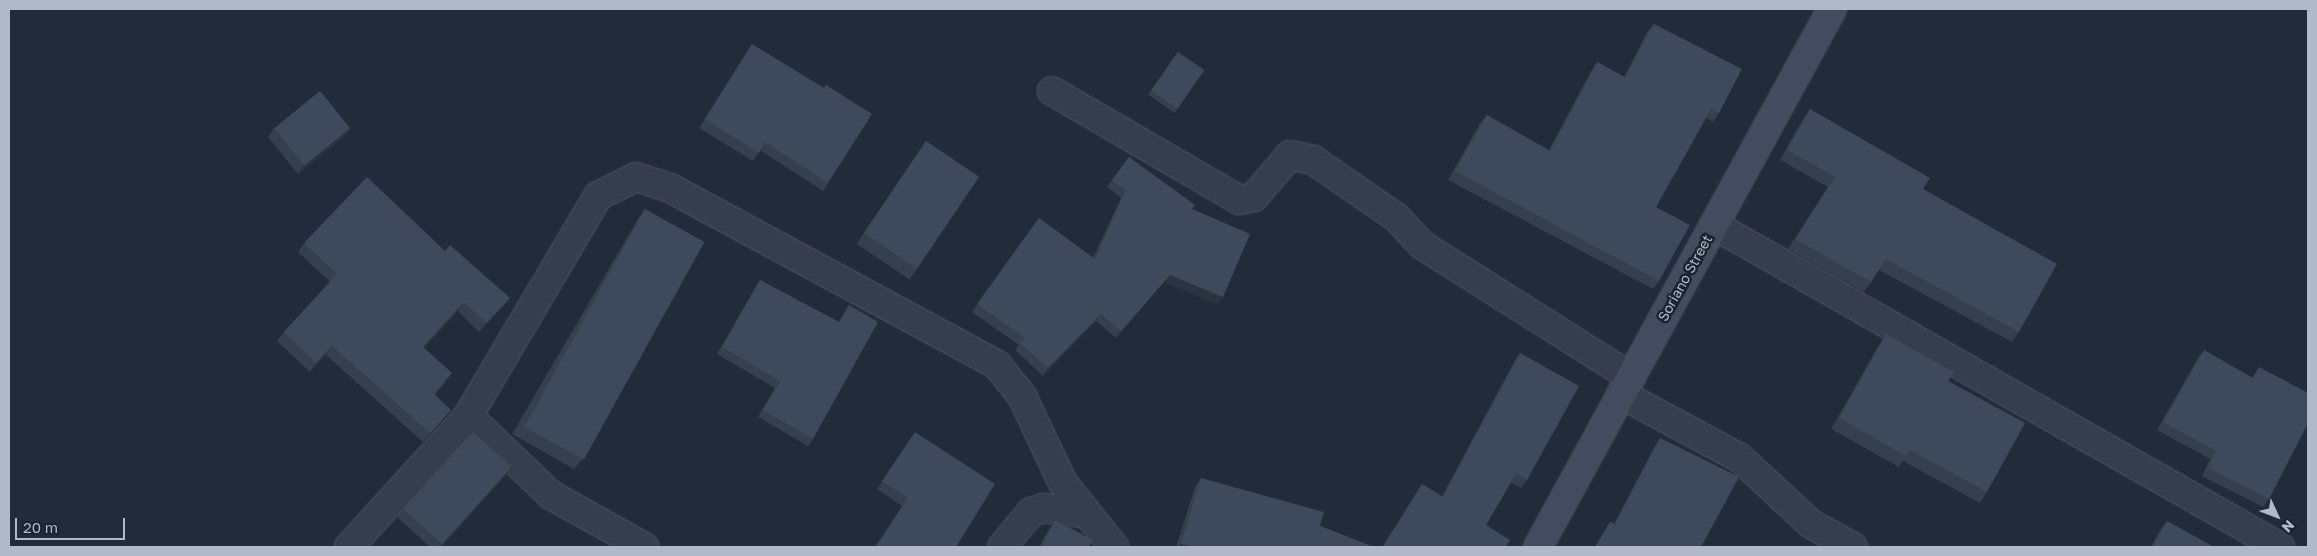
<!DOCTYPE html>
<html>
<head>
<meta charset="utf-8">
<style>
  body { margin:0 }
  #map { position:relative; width:2317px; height:556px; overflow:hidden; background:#222b3c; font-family:"Golos Text",sans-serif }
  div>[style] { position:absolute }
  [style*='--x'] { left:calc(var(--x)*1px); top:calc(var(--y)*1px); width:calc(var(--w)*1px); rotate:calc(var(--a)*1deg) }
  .roads { filter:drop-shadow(0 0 1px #515867) drop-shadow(0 0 1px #515867) }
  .minor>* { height:28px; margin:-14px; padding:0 14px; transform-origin:14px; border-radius:14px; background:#363d4c }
  .secondary>* { height:28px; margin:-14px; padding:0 14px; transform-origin:14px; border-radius:14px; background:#434c5f }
  .wall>* { inset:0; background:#353f4e; transform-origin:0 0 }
  .shaded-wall>* { inset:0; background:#2b3340 }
  .building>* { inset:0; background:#3e495b; transform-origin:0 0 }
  span { translate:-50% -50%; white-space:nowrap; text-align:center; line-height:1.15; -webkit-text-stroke:5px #1b2230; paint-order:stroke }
  .street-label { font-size:14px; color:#b1b8c8 }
  .frame { position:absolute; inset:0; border:10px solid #b1b8c8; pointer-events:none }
  .north { position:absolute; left:2252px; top:491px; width:50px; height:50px; -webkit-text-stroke:4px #1b2230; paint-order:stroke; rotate:133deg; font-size:14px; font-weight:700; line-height:20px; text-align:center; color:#b1b8c8 }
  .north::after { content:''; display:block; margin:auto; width:18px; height:22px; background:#b1b8c8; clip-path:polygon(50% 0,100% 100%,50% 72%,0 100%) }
  .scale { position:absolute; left:15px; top:518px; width:110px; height:22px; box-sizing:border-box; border:2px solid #b1b8c8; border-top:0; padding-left:6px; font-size:15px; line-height:18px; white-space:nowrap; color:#b1b8c8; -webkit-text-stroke:4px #1b2230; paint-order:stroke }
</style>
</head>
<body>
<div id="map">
  <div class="roads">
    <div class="minor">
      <i style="--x:1052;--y:91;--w:216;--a:30.2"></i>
      <i style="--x:1239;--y:200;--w:15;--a:-11"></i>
      <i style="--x:1254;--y:197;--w:55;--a:-49.4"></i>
      <i style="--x:1290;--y:155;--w:24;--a:12"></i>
      <i style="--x:1313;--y:160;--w:101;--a:34.5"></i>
      <i style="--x:1396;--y:217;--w:38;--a:47"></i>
      <i style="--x:1422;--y:245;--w:247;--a:32.3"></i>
      <i style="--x:1714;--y:225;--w:651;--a:29.64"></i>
      <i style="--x:1621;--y:394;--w:135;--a:28.3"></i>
      <i style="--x:1740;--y:458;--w:97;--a:42.9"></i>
      <i style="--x:1811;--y:524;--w:48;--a:28.7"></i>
      <i style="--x:468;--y:416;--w:115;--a:43.6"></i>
      <i style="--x:551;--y:495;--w:107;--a:29.2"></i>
      <i style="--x:349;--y:547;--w:177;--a:-47.7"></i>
      <i style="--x:468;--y:416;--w:256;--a:-59.4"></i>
      <i style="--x:598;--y:196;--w:42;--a:-26.6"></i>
      <i style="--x:636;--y:177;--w:38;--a:18"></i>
      <i style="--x:672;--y:189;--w:370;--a:28.4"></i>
      <i style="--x:997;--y:365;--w:40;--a:51"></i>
      <i style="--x:1022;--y:396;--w:96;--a:64.8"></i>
      <i style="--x:1063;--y:483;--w:82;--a:51.4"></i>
      <i style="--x:1002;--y:547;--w:45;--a:-50.4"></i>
      <i style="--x:1031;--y:512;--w:13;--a:-18"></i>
      <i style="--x:1043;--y:508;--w:41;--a:7"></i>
    </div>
    <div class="secondary">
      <i style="--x:1538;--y:547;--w:613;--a:-61.34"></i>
    </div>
  </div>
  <div class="wall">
    <i style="clip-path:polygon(1654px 24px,1719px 113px,1713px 122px,1706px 118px,1656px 207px,1659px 281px,1653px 289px,1448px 180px,1480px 123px,1487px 115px,1549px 150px,1591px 71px,1597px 62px,1624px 77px,1647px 32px)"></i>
    <i style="clip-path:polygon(752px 44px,828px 183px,823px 191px,760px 150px,753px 161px,699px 128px)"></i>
    <i style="left:1178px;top:52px;width:32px;height:52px;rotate:35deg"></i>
    <i style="clip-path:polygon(1810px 109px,1923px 189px,2019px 332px,2012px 342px,1879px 270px,1864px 292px,1788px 249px,1828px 187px,1780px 160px,1803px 119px)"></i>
    <i style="clip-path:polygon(274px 128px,350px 128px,345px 136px,298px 174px,268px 137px)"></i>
    <i style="left:926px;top:141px;width:64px;height:124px;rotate:34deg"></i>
    <i style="clip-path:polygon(1129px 157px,1192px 209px,1223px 297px,1217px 304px,1164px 282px,1116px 338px,1096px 321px,1043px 376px,1015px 350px,1019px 345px,972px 312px,1039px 218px,1093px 258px,1121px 198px,1107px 187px)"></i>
    <i style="clip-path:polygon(645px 209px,582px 459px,574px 469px,512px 434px,638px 219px)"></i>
    <i style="clip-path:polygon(304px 243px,445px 251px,510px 298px,503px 307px,479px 332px,458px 311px,424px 348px,446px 382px,435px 395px,444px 419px,423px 442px,326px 355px,310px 372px,277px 341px,284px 332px,330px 282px,298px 252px)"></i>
    <i style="clip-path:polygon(760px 280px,839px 322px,849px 305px,813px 439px,808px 446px,758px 417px,775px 388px,717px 354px,755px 288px)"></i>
    <i style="clip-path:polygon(1886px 334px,1948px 381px,1987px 492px,1980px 503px,1903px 461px,1899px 467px,1831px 429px,1879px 345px)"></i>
    <i style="clip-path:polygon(2204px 350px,2252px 378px,2259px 367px,2269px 499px,2263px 507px,2202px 476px,2210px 459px,2157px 430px,2198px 358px)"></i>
    <i style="clip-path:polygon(1520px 353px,1527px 480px,1521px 488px,1511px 483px,1486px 525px,1506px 547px,1382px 547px,1422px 484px,1442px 496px,1514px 362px)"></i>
    <i style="clip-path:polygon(915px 432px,956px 547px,875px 547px,902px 506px,877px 489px)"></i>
    <i style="clip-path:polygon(1660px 438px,1701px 547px,1595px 547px,1610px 522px,1614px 524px,1655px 446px)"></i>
    <i style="clip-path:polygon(512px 467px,506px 475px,441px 547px,430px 547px,397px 517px,403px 509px)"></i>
    <i style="clip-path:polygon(1201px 478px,1320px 526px,1374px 547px,1176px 547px,1195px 487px)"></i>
    <i style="clip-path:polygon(1055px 520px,1089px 547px,1039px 547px,1048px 531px)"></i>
    <i style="clip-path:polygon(2167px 521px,2214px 547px,2151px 547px,2161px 529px)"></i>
  </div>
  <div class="shaded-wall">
    <i style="clip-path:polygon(350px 128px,345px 136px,298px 174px,304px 165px)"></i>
    <i style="clip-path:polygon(1170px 275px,1223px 297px,1217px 304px,1164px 282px,1116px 338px,1121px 331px)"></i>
    <i style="clip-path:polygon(510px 298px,503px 307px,479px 332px,486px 323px)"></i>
    <i style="clip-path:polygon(464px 302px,458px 311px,417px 356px,423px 347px)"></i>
    <i style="clip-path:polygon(1101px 314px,1096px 321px,1043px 376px,1048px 368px)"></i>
    <i style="clip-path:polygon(332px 346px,326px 355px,310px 372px,316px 363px)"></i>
    <i style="clip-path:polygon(452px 373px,446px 382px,427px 403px,434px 394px)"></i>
    <i style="clip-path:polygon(451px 410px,444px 419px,423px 442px,430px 433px)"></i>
    <i style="clip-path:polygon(512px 467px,506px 475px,441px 547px,440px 547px)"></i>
    <i style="clip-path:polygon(1181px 544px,1192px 547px,1178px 547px)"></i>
  </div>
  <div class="building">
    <i style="clip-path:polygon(1654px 24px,1742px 69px,1719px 113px,1711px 109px,1656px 207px,1690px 225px,1659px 281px,1455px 171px,1487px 115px,1550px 151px,1597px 62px,1625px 77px)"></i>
    <i style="clip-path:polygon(752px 44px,824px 88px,826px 85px,872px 114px,828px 183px,765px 142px,759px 153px,705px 119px)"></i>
    <i style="left:1178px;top:52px;width:32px;height:47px;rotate:35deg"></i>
    <i style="left:320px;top:91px;width:48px;height:59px;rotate:51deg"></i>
    <i style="clip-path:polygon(1810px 109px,1930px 178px,1923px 189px,2057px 264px,2019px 332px,1886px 259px,1871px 282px,1795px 239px,1835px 177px,1787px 150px)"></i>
    <i style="left:926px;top:141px;width:64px;height:111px;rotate:34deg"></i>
    <i style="clip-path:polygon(1129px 157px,1195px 205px,1192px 209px,1250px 234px,1223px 297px,1170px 275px,1121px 331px,1101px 314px,1048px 368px,1020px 343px,1025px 338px,977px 304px,1039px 218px,1095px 259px,1126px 190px,1112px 180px)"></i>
    <i style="clip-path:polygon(367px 177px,445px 251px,450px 245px,510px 298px,486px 323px,464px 302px,423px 347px,452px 373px,434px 394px,451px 410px,430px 433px,332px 346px,316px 363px,284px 332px,337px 274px,304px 243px)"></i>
    <i style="left:645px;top:209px;width:68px;height:249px;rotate:29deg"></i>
    <i style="clip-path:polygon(760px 280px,839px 322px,849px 305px,878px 322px,813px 439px,763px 410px,780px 381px,722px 347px)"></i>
    <i style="clip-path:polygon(1886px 334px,1954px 372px,1948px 381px,2025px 423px,1987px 492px,1910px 450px,1906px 456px,1839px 418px)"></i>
    <i style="clip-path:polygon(2204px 350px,2253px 378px,2259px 367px,2308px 393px,2308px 423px,2269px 499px,2208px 468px,2216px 451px,2163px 422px)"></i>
    <i style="clip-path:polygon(1520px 353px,1579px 386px,1527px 480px,1516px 473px,1486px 525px,1510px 540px,1506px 547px,1383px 547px,1422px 484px,1443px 497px)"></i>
    <i style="left:473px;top:432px;width:52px;height:104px;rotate:42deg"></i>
    <i style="clip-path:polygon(915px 432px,995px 484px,956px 547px,876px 547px,908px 498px,882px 481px)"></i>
    <i style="clip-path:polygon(1660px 438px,1739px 477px,1701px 547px,1595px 547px,1610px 522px,1615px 524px)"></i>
    <i style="clip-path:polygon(1201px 478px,1324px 512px,1320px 526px,1374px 547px,1192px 547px,1181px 544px)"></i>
    <i style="clip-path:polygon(1055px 520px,1093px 540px,1089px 547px,1041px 547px)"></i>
    <i style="clip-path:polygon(2167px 521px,2214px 547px,2152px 547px)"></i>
  </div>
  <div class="street-label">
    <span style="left:1685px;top:278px;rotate:-61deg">Soriano Street</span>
  </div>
  <div class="frame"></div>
  <div class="north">N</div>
  <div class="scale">20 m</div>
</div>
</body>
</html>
